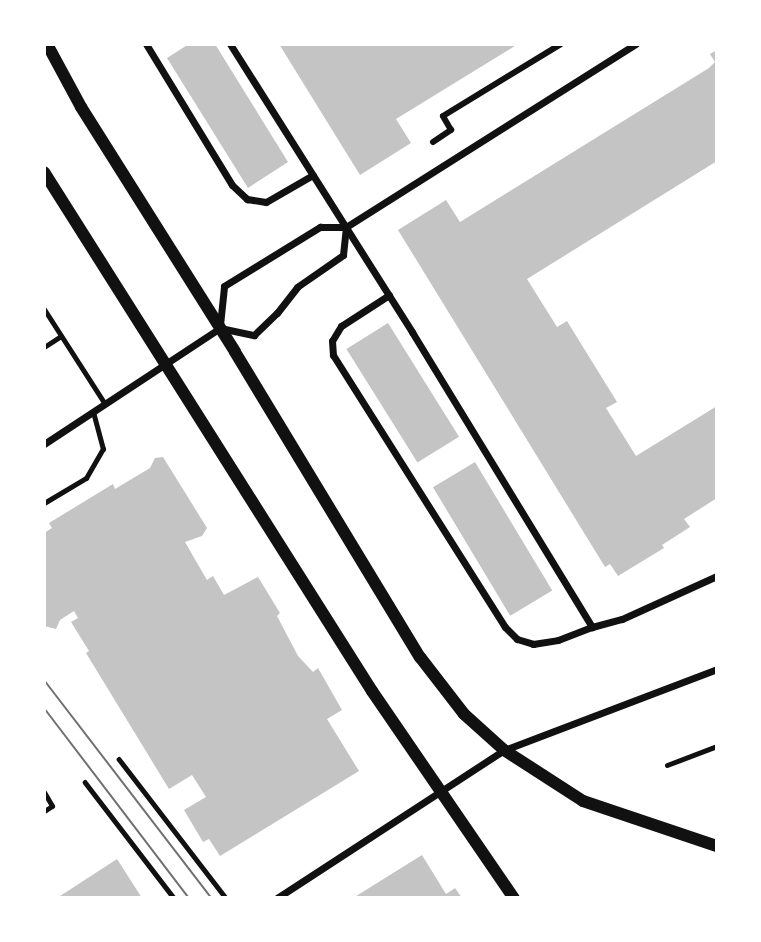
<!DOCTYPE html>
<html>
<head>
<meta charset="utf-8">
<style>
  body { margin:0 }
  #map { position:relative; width:761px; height:942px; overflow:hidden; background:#fff; font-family:"Fira Sans",sans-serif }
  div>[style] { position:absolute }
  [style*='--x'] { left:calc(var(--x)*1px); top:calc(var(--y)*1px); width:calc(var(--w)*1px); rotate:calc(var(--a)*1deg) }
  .building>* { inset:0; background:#c4c4c4; transform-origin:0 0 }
  .path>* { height:4.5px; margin:-2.25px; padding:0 2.25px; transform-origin:2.25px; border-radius:2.25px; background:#111 }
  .service>* { height:5px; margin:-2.5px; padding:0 2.5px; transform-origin:2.5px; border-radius:2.5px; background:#111 }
  .pedestrian>* { height:6px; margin:-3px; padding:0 3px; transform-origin:3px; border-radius:3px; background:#111 }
  .minor>* { height:7px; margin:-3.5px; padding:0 3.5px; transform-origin:3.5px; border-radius:3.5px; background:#111 }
  .tertiary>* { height:12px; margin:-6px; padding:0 6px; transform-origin:6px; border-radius:6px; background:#111 }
  .tram>* { height:2px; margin:-1px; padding:0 1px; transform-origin:1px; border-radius:1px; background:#707070 }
  span { translate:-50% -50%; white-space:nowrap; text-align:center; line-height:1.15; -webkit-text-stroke:5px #fff; paint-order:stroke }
  .frame { position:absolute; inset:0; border:46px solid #fff; pointer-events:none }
</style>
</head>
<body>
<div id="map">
  <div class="building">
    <i style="clip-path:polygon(189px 44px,215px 44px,288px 162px,248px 188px,167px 58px)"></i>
    <i style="clip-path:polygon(279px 44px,518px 44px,396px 119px,411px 143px,360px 175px)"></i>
    <i style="clip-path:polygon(717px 50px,717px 161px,527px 279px,557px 327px,567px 321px,617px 402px,606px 408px,636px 456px,717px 406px,717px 498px,684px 519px,690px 527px,662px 545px,664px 548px,618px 576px,610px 564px,605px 567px,398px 230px,446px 200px,460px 222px,709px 68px,715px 62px,710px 54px)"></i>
    <i style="left:388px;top:323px;width:134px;height:49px;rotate:58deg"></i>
    <i style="clip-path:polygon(163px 457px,207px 528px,202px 536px,185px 542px,207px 580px,213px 576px,224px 595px,258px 577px,280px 613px,277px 616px,298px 656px,313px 672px,318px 668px,342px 710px,327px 719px,359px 771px,220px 856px,209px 839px,203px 842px,184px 810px,206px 797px,192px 775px,169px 789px,86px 653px,89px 651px,71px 622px,78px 618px,74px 611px,60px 620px,56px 629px,44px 626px,44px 533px,52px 528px,49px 523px,113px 484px,115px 489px,150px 468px,155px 458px)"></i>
    <i style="left:475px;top:462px;width:150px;height:49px;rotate:59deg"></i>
    <i style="clip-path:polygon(422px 855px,446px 894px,455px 888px,462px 898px,353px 898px)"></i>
    <i style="clip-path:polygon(117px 859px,142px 898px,57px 898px)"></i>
  </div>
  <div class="path">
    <i style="--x:119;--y:759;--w:175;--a:52.4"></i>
    <i style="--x:85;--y:782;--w:146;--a:52.5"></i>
  </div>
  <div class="service">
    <i style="--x:44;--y:309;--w:113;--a:57.3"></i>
    <i style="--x:44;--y:347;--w:20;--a:-33"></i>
    <i style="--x:44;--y:503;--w:49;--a:-30.8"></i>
    <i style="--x:86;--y:478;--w:34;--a:-60"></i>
    <i style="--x:103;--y:449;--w:38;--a:-105"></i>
    <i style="--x:667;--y:765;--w:53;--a:-20.8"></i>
    <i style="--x:44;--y:792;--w:16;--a:60"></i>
    <i style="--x:52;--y:806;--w:9;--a:148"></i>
  </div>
  <div class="pedestrian">
    <i style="--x:433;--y:142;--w:22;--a:-34"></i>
    <i style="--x:451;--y:130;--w:16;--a:-120"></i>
    <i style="--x:443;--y:116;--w:138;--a:-31.4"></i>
  </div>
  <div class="minor">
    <i style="--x:146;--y:44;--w:165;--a:58.6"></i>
    <i style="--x:232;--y:185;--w:21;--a:43"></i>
    <i style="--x:247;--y:199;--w:19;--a:9"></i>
    <i style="--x:266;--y:202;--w:54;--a:-29.9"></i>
    <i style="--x:230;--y:44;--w:341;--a:57.7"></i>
    <i style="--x:412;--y:332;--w:346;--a:58.6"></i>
    <i style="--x:592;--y:627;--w:31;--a:-15"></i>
    <i style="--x:622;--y:619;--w:104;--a:-24.4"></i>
    <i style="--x:389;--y:295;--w:57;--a:147.1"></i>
    <i style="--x:341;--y:326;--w:17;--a:121"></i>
    <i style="--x:332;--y:341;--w:14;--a:86"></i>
    <i style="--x:333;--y:355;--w:322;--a:57.7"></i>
    <i style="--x:505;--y:627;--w:17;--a:45"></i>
    <i style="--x:517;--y:639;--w:17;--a:17"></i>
    <i style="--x:533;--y:644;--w:25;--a:-9"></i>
    <i style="--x:558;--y:640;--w:36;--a:-21"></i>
    <i style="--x:220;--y:325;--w:39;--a:-84"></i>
    <i style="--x:224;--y:286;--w:113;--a:-31.6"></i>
    <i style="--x:320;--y:227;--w:26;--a:0"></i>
    <i style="--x:346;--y:227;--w:343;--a:-32.3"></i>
    <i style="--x:220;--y:328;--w:35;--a:12"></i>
    <i style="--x:254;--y:335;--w:32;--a:-44"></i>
    <i style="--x:277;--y:313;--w:33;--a:-52"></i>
    <i style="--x:297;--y:287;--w:56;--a:-34.8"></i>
    <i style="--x:343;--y:255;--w:28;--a:-84"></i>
    <i style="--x:44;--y:444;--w:211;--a:-33.4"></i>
    <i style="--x:277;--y:898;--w:271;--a:-33.1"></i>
    <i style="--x:504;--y:750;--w:228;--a:-20.8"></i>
  </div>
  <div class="tertiary">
    <i style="--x:47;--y:44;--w:72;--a:61.6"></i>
    <i style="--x:81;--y:107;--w:289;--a:57.8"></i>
    <i style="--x:235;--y:352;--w:357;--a:58.8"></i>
    <i style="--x:420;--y:657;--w:72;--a:52.3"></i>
    <i style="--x:464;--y:714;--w:54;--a:42"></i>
    <i style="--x:504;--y:750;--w:94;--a:32.8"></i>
    <i style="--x:583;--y:801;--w:141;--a:18.6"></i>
    <i style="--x:44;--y:172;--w:614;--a:57.71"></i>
    <i style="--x:372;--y:691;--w:251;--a:55.6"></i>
  </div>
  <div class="tram">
    <i style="--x:44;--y:680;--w:275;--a:52.5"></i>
    <i style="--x:44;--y:708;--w:239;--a:52.7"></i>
  </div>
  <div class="frame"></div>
</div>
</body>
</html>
